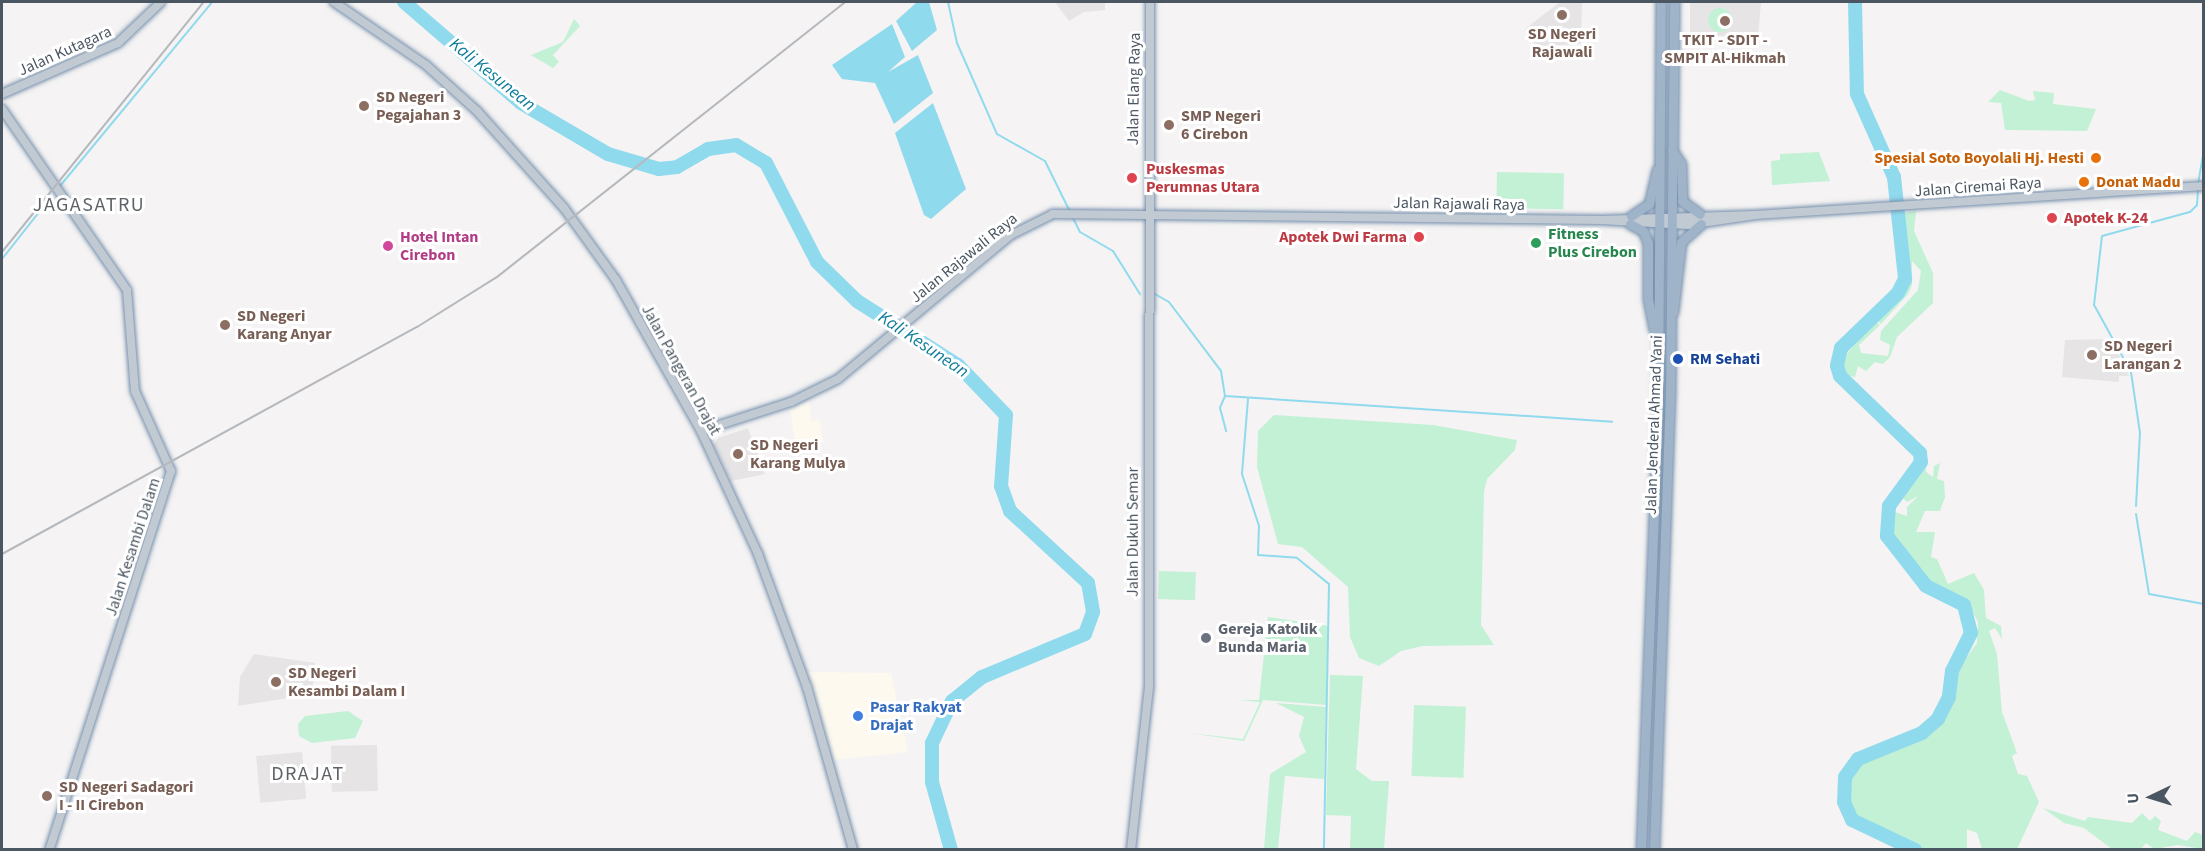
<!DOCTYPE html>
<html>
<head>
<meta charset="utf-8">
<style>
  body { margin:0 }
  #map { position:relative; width:2205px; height:851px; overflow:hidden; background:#f5f3f3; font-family:"Source Sans 3",sans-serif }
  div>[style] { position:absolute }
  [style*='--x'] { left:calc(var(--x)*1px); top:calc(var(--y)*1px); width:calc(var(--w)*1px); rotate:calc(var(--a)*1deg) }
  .commercial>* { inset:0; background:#fdf9ef }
  .education>* { inset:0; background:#e6e4e5; transform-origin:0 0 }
  .green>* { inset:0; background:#c3f1d5; transform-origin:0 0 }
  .round { border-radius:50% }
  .water>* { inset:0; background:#90daee }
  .stream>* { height:2px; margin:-1px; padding:0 1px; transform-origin:1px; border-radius:1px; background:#90daee }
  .river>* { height:14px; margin:-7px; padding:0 7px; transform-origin:7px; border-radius:7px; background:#90daee }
  .roads { filter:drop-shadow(0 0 2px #7690ad) drop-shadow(0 0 2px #7690ad) }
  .tertiary>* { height:8px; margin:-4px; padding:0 4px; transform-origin:4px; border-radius:4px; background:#c1cad2 }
  .trunk>* { height:9px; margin:-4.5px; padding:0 4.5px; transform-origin:4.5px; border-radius:4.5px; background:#9fb4c9 }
  .rail>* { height:2px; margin:-1px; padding:0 1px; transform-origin:1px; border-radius:1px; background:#b5b8bd }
  .dots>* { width:16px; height:16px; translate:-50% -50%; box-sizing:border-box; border:3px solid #fff; border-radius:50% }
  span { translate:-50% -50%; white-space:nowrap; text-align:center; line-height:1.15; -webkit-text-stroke:6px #fff; paint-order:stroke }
  .education-label { font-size:16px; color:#785e54; font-weight:700 }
  .left { translate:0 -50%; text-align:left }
  .street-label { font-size:16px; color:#4a5661 }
  .food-label { font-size:16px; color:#c56008; font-weight:700 }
  .right { translate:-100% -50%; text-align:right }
  .health-label { font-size:16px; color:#be3a42; font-weight:700 }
  .leisure-label { font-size:16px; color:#27864d; font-weight:700 }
  .hotel-label { font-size:16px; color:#b23c85; font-weight:700 }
  .transit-label { font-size:16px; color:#164399; font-weight:700 }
  .worship-label { font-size:16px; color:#5b616d; font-weight:700 }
  .shop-label { font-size:16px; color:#366cbe; font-weight:700 }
  .water-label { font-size:18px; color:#0c7c9b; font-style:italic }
  .quarter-label { font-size:20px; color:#5f6368; letter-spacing:1.5px }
  .frame { position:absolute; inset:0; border:3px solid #4a5661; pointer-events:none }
  .north { position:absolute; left:2121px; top:767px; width:60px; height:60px; -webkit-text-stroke:4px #fff; paint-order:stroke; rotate:266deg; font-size:16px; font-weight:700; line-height:24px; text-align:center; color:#4a5661 }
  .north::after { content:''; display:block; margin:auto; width:21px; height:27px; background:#4a5661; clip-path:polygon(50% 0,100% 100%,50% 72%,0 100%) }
</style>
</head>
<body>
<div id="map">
  <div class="commercial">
    <i style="clip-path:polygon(810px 401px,811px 421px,819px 420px,824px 442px,796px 447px,790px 410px)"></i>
    <i style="clip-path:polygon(806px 672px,891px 673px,908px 752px,834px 760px)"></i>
  </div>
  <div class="education">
    <i style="clip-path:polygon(1055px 2px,1105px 2px,1105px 10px,1084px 12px,1069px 21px)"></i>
    <i style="clip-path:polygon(1560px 2px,1582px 2px,1581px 44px,1536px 46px,1525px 29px)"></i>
    <i style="clip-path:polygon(1690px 2px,1761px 2px,1758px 38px,1690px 34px)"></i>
    <i style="clip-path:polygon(2112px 339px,2129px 376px,2119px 376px,2119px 382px,2062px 377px,2065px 340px)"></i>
    <i style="clip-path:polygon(748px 428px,765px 474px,731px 481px,714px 445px,718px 438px)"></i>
    <i style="clip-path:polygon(254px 654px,315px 663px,312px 694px,238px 706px,240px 677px)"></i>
    <i style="left:377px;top:745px;width:46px;height:46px;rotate:89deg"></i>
    <i style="left:302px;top:752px;width:47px;height:46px;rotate:85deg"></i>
  </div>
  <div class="green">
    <i class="round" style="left:1708px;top:8px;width:24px;height:24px"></i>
    <i style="clip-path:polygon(574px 19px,580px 26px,553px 55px,559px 62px,553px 68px,531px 55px,563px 42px)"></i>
    <i style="clip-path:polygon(2000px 90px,2029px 101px,2035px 100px,2033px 91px,2054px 93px,2053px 104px,2096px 109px,2087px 131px,2005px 130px,2001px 103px,1988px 102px)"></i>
    <i style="clip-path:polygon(1819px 152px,1830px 181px,1772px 185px,1771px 161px,1780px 160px,1780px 154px)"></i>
    <i style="left:1497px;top:172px;width:67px;height:36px;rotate:1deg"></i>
    <i style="clip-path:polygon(1916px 211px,1914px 231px,1933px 273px,1933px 303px,1897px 337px,1890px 357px,1883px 364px,1875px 362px,1866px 371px,1858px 366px,1855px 377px,1846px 375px,1842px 359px,1876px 321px,1880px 325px,1859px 345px,1861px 353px,1888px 356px,1890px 345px,1880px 340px,1881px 331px,1918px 290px,1921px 271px,1912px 261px,1912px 285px,1908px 294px,1881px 324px,1877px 320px,1909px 284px,1901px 214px)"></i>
    <i style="clip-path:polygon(1274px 415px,1433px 425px,1517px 440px,1515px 450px,1487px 479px,1484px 492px,1481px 625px,1494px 645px,1423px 646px,1401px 651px,1379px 666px,1359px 658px,1350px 637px,1348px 587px,1302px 547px,1278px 544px,1257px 467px,1258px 431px)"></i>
    <i style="clip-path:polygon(1927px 451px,1926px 472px,1933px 477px,1934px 466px,1940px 463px,1937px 479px,1944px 481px,1945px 497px,1940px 511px,1925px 511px,1916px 532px,1935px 532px,1931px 557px,1937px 559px,1948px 584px,1974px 573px,1984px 590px,1986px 618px,2001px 626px,2002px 639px,1995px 628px,1989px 631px,1997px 654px,2002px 712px,2017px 753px,2012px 756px,2018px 774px,2027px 776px,2039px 802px,2017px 849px,1982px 849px,1977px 833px,1967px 829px,1967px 849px,1918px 849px,1861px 823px,1850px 802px,1850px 779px,1860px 763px,1942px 724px,1962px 664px,1977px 643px,1978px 622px,1970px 607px,1916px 573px,1890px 534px,1895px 512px,1907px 516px,1907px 507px,1918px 496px,1907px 502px,1903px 498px)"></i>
    <i style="left:1159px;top:571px;width:37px;height:28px;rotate:2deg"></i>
    <i style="clip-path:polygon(1268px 617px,1329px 626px,1326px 705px,1263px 700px,1244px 741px,1189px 733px,1243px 739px,1260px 702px,1240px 700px,1259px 700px)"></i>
    <i style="clip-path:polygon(1330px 675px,1363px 676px,1356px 769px,1372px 781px,1389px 781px,1384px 849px,1350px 849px,1351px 816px,1326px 815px)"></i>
    <i style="clip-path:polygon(1276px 703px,1326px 707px,1324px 779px,1285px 776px,1278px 849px,1264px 849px,1270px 774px,1306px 752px,1299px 736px,1304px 717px)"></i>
    <i style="left:1414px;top:705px;width:52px;height:71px;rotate:2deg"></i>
    <i style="clip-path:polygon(348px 711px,363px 721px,355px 738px,312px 743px,299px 736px,298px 724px,305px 716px)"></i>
    <i style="clip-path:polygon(2043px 808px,2085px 821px,2088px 817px,2132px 823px,2142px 813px,2150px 821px,2155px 816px,2161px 821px,2158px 830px,2187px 841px,2195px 832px,2203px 835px,2203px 849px,2178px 845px,2154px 849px,2146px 843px,2141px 849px,2112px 849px,2084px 828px,2064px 823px)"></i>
  </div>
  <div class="water">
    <i style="clip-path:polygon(917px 2px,929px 2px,937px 30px,912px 51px,896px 21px)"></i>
    <i style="clip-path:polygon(892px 24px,905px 57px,888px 72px,918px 55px,933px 93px,894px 124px,875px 83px,842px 79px,832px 65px)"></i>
    <i style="clip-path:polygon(933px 103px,966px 189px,931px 219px,924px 215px,895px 133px)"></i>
  </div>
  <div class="stream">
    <i style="--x:948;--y:2;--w:42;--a:77.6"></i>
    <i style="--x:957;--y:43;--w:99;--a:66.3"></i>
    <i style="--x:997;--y:134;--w:55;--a:29.4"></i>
    <i style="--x:1045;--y:161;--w:79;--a:63.8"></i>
    <i style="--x:1080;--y:232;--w:38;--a:30"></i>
    <i style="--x:1113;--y:251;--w:51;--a:57.9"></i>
    <i style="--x:2198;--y:184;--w:35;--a:-80"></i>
    <i style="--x:60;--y:186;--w:239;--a:-50.4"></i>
    <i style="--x:2;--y:259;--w:79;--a:-51.7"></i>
    <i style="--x:1155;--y:294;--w:16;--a:30"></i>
    <i style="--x:1169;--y:302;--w:86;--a:53"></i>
    <i style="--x:1221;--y:371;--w:25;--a:81"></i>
    <i style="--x:1225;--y:396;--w:388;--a:3.8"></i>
    <i style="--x:1225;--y:396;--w:13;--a:113"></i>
    <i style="--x:1220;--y:408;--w:24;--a:75"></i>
    <i style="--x:1248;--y:399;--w:75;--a:94.6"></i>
    <i style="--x:1242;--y:474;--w:55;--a:71.9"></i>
    <i style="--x:1259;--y:526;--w:29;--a:92"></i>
    <i style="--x:1258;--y:555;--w:39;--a:4"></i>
    <i style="--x:1297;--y:558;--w:41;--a:39.1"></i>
    <i style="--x:1329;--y:584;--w:266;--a:91.1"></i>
    <i style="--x:2136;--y:506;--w:73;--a:-86.9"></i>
    <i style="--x:2140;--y:433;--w:62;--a:-98.4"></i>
    <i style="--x:2131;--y:372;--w:77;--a:-118.9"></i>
    <i style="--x:2094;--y:305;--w:69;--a:-83.4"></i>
    <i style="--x:2102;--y:236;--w:91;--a:-15.3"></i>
    <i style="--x:2190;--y:212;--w:10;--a:-45"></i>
    <i style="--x:2197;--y:205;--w:16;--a:-86"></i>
    <i style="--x:2136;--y:514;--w:81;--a:80.8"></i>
    <i style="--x:2149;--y:594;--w:56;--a:10.3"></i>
  </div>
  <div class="river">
    <i style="--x:404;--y:2;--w:155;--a:40.8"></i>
    <i style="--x:521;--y:103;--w:101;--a:30.4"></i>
    <i style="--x:608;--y:154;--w:53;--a:16.4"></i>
    <i style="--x:659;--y:169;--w:18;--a:-6"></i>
    <i style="--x:677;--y:167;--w:36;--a:-30"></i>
    <i style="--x:708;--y:149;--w:28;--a:-8"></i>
    <i style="--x:736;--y:145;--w:35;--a:31"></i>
    <i style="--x:766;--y:163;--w:111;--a:62.7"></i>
    <i style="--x:817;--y:262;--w:56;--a:44.3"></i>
    <i style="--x:857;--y:301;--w:120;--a:32.4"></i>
    <i style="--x:958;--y:365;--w:69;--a:46.2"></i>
    <i style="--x:1006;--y:415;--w:71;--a:94"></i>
    <i style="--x:1001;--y:486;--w:27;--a:70"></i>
    <i style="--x:1010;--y:511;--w:106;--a:42.7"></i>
    <i style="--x:1088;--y:583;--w:29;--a:80"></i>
    <i style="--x:1093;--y:612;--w:23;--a:110"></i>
    <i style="--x:1085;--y:634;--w:112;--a:157.3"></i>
    <i style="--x:982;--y:677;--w:38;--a:141"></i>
    <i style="--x:952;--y:701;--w:47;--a:115.5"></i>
    <i style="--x:932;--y:743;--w:39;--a:90"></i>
    <i style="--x:932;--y:782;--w:71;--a:74.4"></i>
    <i style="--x:1855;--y:2;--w:92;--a:88.8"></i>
    <i style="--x:1857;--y:94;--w:91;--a:66"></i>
    <i style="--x:1894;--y:177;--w:103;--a:83.8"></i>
    <i style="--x:1905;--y:279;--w:16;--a:117"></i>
    <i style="--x:1898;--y:293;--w:79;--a:136"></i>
    <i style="--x:1841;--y:348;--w:18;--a:103"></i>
    <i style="--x:1837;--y:366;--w:10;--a:73"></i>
    <i style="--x:1840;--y:376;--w:111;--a:43.9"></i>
    <i style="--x:1920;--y:453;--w:9;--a:84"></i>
    <i style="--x:1921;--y:462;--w:54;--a:126"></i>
    <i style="--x:1889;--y:506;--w:30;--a:94"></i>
    <i style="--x:1887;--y:536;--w:63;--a:52"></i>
    <i style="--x:1926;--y:586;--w:42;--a:26.6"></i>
    <i style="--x:1964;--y:605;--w:29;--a:76"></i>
    <i style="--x:1971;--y:633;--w:42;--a:116.6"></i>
    <i style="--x:1952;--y:671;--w:26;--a:97"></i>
    <i style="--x:1949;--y:697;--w:25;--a:117"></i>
    <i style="--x:1938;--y:719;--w:21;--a:139"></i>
    <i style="--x:1922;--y:733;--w:69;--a:157.9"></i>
    <i style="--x:1858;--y:759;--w:22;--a:126"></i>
    <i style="--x:1845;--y:777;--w:25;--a:92"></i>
    <i style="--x:1844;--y:802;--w:20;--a:66"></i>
    <i style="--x:1852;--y:820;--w:70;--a:25.5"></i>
  </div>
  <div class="roads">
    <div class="tertiary">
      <i style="--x:334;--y:2;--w:112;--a:34.4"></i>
      <i style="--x:426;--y:65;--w:69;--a:42"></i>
      <i style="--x:477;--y:111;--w:130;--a:48.1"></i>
      <i style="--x:564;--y:208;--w:89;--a:54.2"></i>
      <i style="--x:616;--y:280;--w:173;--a:60.6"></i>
      <i style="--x:701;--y:431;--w:136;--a:65.1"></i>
      <i style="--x:758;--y:554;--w:142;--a:69.8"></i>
      <i style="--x:807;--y:687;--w:169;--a:74.2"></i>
      <i style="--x:2;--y:94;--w:127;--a:-23.7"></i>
      <i style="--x:118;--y:43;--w:59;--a:-43.6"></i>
      <i style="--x:2;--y:109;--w:220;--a:55.4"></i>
      <i style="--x:127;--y:290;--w:101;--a:85.5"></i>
      <i style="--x:135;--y:391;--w:88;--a:65.8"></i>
      <i style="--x:171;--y:471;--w:398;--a:107.8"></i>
      <i style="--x:1601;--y:220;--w:87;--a:3.3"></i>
      <i style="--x:1688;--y:225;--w:68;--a:-8.5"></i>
      <i style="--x:1755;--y:215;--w:450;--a:-3.7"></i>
      <i style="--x:701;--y:431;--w:95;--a:-17.9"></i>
      <i style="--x:791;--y:402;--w:52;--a:-26.1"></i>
      <i style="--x:838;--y:379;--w:225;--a:-39.8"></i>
      <i style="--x:1011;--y:235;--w:47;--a:-26.6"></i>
      <i style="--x:1053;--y:214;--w:548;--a:0.63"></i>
      <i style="--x:1601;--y:220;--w:154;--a:-1.9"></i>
      <i style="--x:1131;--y:850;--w:165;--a:-83.7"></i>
      <i style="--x:1149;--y:686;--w:684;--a:-89.92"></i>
    </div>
    <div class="trunk">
      <i style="--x:1672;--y:150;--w:17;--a:57"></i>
      <i style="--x:1681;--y:164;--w:37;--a:88"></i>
      <i style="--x:1682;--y:201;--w:22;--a:36"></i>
      <i style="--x:1631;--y:216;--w:22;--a:-34"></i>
      <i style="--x:1649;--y:204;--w:35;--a:-77"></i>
      <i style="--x:1630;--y:224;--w:15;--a:28"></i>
      <i style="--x:1643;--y:231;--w:13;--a:67"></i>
      <i style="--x:1648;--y:243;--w:56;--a:90"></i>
      <i style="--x:1648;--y:299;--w:31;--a:79"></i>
      <i style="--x:1673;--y:312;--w:70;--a:-83.5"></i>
      <i style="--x:1681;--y:242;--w:27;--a:-42"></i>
      <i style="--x:1641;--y:850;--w:447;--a:-87.8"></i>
      <i style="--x:1658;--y:403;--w:401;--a:-89.6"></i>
      <i style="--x:1654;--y:850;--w:454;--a:-88"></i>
      <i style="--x:1670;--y:396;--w:394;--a:-89.4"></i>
    </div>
  </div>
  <div class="rail">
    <i style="--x:2;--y:252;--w:321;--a:-51.1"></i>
    <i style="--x:2;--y:554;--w:473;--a:-28.7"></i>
    <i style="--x:417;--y:327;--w:94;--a:-32"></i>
    <i style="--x:497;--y:277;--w:444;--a:-38.3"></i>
  </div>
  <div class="dots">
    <i style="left:1562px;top:15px;background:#8d6e63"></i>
    <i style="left:1725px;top:21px;background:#8d6e63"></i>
    <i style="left:364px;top:106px;background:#8d6e63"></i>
    <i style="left:1169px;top:125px;background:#8d6e63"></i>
    <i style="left:2096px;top:158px;background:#e8710a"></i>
    <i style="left:1132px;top:178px;background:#e0444e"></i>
    <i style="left:2084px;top:182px;background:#e8710a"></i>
    <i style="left:2052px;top:218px;background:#e0444e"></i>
    <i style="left:1419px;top:237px;background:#e0444e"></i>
    <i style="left:1536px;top:243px;background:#2e9e5b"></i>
    <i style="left:388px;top:246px;background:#d1479c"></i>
    <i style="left:225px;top:325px;background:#8d6e63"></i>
    <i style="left:2092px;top:355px;background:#8d6e63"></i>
    <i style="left:1678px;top:359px;background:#1a4fb4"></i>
    <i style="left:738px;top:454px;background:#8d6e63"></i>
    <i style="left:1206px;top:638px;background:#6b7280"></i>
    <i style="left:276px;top:682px;background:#8d6e63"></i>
    <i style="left:858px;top:716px;background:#3f7fe0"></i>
    <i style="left:47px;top:796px;background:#8d6e63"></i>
  </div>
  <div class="education-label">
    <span style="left:1562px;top:43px">SD Negeri<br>Rajawali</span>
    <span style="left:1725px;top:49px">TKIT - SDIT -<br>SMPIT Al-Hikmah</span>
    <span class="left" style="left:376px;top:106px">SD Negeri<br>Pegajahan 3</span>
    <span class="left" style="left:1181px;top:125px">SMP Negeri<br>6 Cirebon</span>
    <span class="left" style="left:237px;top:325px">SD Negeri<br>Karang Anyar</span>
    <span class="left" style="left:2104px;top:355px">SD Negeri<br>Larangan 2</span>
    <span class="left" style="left:750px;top:454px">SD Negeri<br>Karang Mulya</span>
    <span class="left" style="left:288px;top:682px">SD Negeri<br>Kesambi Dalam I</span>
    <span class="left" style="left:59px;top:796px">SD Negeri Sadagori<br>I - II Cirebon</span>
  </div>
  <div class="street-label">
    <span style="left:65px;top:51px;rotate:-24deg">Jalan Kutagara</span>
    <span style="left:1134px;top:89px;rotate:-89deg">Jalan Elang Raya</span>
    <span style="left:1978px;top:187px;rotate:-4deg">Jalan Ciremai Raya</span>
    <span style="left:1459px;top:204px;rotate:1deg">Jalan Rajawali Raya</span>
    <span style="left:964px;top:258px;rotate:-39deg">Jalan Rajawali Raya</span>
    <span style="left:681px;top:370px;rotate:61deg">Jalan Pangeran Drajat</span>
    <span style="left:1654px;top:425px;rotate:-88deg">Jalan Jenderal Ahmad Yani</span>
    <span style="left:1133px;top:532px;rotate:-90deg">Jalan Dukuh Semar</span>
    <span style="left:133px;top:547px;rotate:-72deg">Jalan Kesambi Dalam</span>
  </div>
  <div class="food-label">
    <span class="right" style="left:2084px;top:158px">Spesial Soto Boyolali Hj. Hesti</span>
    <span class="left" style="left:2096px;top:182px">Donat Madu</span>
  </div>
  <div class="health-label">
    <span class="left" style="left:1146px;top:178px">Puskesmas<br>Perumnas Utara</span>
    <span class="left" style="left:2064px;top:218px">Apotek K-24</span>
    <span class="right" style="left:1407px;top:237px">Apotek Dwi Farma</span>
  </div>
  <div class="leisure-label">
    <span class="left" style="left:1548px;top:243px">Fitness<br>Plus Cirebon</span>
  </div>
  <div class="hotel-label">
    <span class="left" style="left:400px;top:246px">Hotel Intan<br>Cirebon</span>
  </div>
  <div class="transit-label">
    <span class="left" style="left:1690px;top:359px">RM Sehati</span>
  </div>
  <div class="worship-label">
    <span class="left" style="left:1218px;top:638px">Gereja Katolik<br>Bunda Maria</span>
  </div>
  <div class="shop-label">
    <span class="left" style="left:870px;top:716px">Pasar Rakyat<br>Drajat</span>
  </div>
  <div class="water-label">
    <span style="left:492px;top:75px;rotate:39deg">Kali Kesunean</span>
    <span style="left:923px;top:345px;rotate:34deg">Kali Kesunean</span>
  </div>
  <div class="quarter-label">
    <span style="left:89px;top:205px">JAGASATRU</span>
    <span style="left:308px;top:774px">DRAJAT</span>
  </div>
  <div class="frame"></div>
  <div class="north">U</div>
</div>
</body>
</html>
